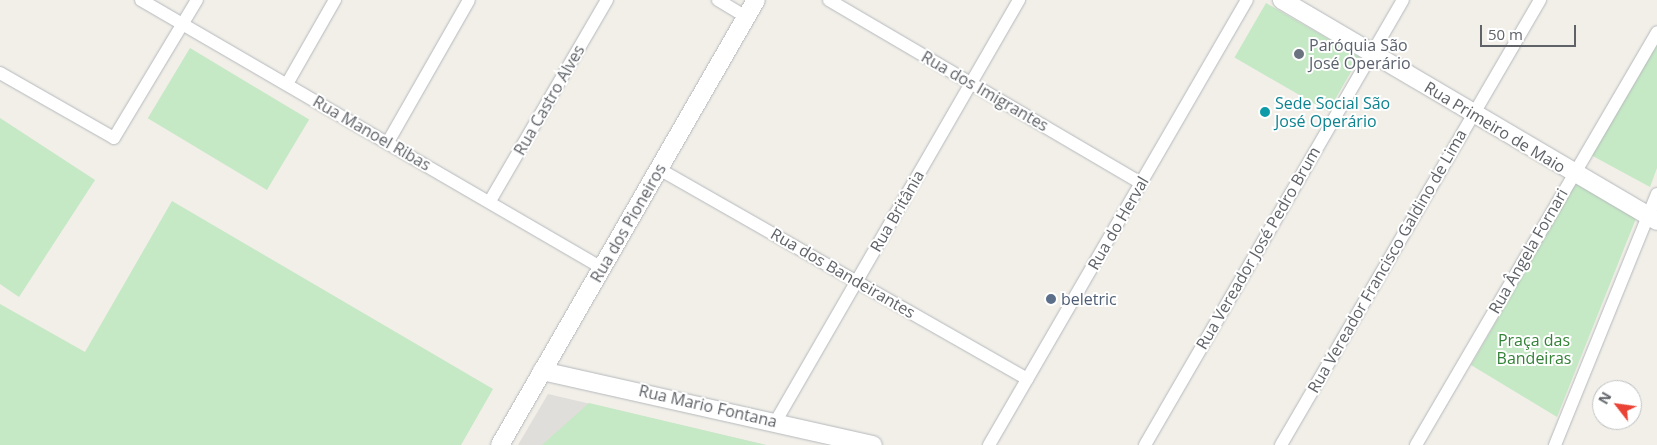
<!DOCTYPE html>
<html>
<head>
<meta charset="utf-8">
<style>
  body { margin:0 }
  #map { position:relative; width:1657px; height:445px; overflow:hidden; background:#f1efe8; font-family:"Open Sans",sans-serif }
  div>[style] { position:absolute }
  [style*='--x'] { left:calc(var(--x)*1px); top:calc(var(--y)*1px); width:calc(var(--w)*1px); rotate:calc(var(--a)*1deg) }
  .industrial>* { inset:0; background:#e0deda }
  .green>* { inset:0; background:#c5e8c5; transform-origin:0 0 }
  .roads { filter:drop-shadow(0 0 1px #b5b8bc) drop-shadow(0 0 1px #b5b8bc) }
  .street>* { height:12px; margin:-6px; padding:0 6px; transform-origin:6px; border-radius:6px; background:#fff }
  .secondary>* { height:18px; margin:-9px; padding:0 9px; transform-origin:9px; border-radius:9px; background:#fff }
  .dots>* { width:14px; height:14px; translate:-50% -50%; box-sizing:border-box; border:2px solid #fff; border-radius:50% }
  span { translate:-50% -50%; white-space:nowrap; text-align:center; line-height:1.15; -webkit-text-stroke:4px #fff; paint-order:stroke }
  .worship-label { font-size:16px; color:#5b616d }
  .left { translate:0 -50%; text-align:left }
  .street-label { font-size:16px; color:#5f6368 }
  .culture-label { font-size:16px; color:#0d838f }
  .service-label { font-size:16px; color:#4e5e75 }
  .park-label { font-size:16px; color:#348238 }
  .north { position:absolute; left:1592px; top:380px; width:50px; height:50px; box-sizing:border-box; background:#fff; border:1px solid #bfc1c3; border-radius:50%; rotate:300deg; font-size:14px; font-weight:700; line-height:20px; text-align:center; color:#5f6368 }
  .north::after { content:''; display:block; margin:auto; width:18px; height:22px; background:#ea4335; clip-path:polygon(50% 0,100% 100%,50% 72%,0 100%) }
  .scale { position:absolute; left:1480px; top:25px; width:96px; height:22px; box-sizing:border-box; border:2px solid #5f6368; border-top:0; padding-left:6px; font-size:15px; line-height:18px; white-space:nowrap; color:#5f6368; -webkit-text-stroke:4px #fff; paint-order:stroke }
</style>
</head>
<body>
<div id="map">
  <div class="industrial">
    <i style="clip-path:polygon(548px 394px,766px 445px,518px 445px)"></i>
  </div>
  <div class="green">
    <i style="left:1266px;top:3px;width:108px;height:63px;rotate:30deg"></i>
    <i style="clip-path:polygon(1657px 38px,1657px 168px,1650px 187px,1591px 155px,1638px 78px)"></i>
    <i style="left:190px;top:48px;width:139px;height:82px;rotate:31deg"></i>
    <i style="clip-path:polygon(0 118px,95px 180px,19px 297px,0 284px)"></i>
    <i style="clip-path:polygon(1577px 181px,1637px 216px,1557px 417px,1471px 365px)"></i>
    <i style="clip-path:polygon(172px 201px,493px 389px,461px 445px,0 445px,0 304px,85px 352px)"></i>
    <i style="clip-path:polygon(589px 403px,766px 445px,542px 445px)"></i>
  </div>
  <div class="roads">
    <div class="street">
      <i style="--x:141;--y:0;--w:533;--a:30.17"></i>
      <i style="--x:718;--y:0;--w:33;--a:31"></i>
      <i style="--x:829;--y:0;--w:362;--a:30.4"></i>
      <i style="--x:0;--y:73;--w:131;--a:29.7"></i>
      <i style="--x:114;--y:138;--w:161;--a:-59"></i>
      <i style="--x:287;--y:84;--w:97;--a:-60.3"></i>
      <i style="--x:388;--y:142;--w:163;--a:-60.3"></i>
      <i style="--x:659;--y:169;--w:424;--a:29.7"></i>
      <i style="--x:490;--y:201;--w:233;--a:-59.8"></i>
      <i style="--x:776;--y:421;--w:486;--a:-60"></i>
      <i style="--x:989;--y:445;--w:514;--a:-59.9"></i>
      <i style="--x:1145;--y:445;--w:514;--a:-59.9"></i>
      <i style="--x:1281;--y:445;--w:515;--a:-59.8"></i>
      <i style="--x:1416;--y:445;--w:478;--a:-59.7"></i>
      <i style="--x:1555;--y:445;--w:271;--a:-67.9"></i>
    </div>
    <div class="secondary">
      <i style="--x:1282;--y:0;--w:435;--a:30.5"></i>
      <i style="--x:542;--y:371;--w:339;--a:12.6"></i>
      <i style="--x:500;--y:445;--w:513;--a:-60.09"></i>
    </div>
  </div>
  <div class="dots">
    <i style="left:1299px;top:54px;background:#6b7280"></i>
    <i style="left:1265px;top:112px;background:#0f9aa8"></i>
    <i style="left:1051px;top:299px;background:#5c6f8a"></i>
  </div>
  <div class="worship-label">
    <span class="left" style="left:1309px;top:54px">Paróquia São<br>José Operário</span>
  </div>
  <div class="street-label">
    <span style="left:985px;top:91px;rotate:30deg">Rua dos Imigrantes</span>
    <span style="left:549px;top:100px;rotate:-60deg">Rua Castro Alves</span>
    <span style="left:1495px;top:127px;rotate:31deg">Rua Primeiro de Maio</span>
    <span style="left:372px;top:133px;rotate:30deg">Rua Manoel Ribas</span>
    <span style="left:897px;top:211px;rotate:-60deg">Rua Britânia</span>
    <span style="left:628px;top:223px;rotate:-60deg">Rua dos Pioneiros</span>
    <span style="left:1118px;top:223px;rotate:-60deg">Rua do Herval</span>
    <span style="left:1258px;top:248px;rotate:-60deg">Rua Vereador José Pedro Brum</span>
    <span style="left:1528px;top:251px;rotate:-60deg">Rua Ângela Fornari</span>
    <span style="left:1387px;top:261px;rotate:-60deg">Rua Vereador Francisco Galdino de Lima</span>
    <span style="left:843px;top:273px;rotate:30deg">Rua dos Bandeirantes</span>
    <span style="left:708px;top:406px;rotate:13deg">Rua Mario Fontana</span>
  </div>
  <div class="culture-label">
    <span class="left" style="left:1275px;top:112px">Sede Social São<br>José Operário</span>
  </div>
  <div class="service-label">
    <span class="left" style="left:1061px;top:299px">beletric</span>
  </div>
  <div class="park-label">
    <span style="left:1534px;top:349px">Praça das<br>Bandeiras</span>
  </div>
  <div class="north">N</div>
  <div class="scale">50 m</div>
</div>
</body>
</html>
